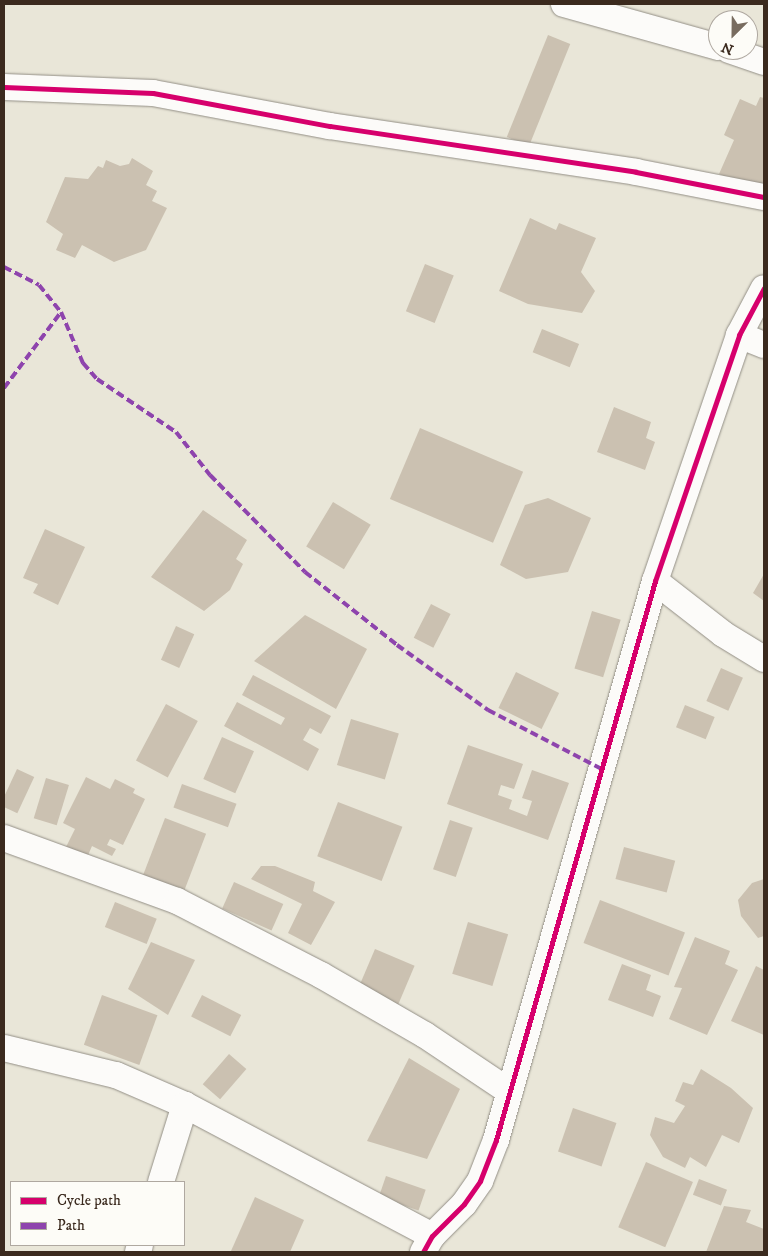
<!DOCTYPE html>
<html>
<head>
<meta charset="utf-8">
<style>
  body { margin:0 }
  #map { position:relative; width:768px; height:1256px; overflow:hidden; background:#e9e6d8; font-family:"IM FELL DW Pica",serif }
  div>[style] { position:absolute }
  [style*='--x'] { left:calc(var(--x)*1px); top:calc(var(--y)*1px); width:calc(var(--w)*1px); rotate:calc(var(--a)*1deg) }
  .building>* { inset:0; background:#cbc1b1; transform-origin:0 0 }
  .roads { filter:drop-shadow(0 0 1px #938f86) drop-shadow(0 0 1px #938f86) }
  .minor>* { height:26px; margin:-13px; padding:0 13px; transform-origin:13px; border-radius:13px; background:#fcfbf9 }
  .quiet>* { height:4px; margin-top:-2px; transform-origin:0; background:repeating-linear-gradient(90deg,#8e44ad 0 8px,transparent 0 12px) }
  .cycleway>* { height:5px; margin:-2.5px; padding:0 2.5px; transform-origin:2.5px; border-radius:2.5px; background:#d6006c }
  span { translate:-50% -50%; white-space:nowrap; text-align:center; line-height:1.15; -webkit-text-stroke:4.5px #fdfcf7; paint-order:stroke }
  .frame { position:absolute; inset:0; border:5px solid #3b2a1e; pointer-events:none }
  .legend { position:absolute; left:10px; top:1181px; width:175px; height:65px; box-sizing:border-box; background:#fdfcf7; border:1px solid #afa8a0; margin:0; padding:6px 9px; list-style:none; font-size:15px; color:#3b2a1e }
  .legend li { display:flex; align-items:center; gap:10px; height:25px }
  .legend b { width:25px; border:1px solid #afa8a0 }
  .north { position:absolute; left:708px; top:10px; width:50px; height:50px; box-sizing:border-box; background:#fdfcf7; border:1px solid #afa8a0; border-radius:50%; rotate:203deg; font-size:14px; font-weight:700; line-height:20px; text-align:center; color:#3b2a1e }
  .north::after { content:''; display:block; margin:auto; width:18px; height:22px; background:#786c5f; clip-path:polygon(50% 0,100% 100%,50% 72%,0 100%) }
</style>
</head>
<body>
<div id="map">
  <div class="building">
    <i style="left:548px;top:35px;width:24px;height:110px;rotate:22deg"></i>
    <i style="clip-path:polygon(760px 97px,764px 98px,764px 182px,759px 192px,719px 174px,734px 140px,724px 135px,740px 99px,756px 106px)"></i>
    <i style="clip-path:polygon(132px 158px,153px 171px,146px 185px,157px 191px,152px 201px,167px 208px,146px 250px,114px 262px,82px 245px,75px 258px,56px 250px,63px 234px,46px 222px,65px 177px,88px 179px,98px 166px,103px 168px,106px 160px,120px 166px,129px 164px)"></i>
    <i style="clip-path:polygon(530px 218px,556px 230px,559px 223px,596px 238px,581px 272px,595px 291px,582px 313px,528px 304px,499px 291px)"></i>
    <i style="left:425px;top:264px;width:31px;height:51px;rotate:22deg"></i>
    <i style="left:542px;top:329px;width:40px;height:25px;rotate:22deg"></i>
    <i style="clip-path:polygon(614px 407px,651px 422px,646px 438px,655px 442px,645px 470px,597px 452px)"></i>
    <i style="left:420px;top:428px;width:112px;height:77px;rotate:23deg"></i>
    <i style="clip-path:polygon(548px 498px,591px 518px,568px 572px,526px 579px,500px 565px,525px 505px)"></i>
    <i style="left:333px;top:502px;width:44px;height:52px;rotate:31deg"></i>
    <i style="clip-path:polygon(203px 510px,247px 540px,236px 559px,243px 564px,230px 590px,204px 611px,151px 577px)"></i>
    <i style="clip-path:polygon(45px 529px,85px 547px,58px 605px,33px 593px,38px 584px,23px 578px)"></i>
    <i style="clip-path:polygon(764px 574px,764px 601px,753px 593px)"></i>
    <i style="left:431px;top:604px;width:22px;height:38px;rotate:27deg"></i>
    <i style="left:592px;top:611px;width:30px;height:60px;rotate:17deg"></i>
    <i style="clip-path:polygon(305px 615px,367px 649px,336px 709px,254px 661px)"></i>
    <i style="left:176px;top:626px;width:20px;height:37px;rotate:24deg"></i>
    <i style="left:721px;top:668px;width:24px;height:36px;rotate:24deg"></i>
    <i style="left:516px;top:672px;width:48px;height:40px;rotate:26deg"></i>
    <i style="clip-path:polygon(253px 675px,331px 716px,321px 734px,310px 728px,303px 740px,319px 749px,308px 771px,224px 726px,237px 702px,281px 725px,285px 718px,242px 695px)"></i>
    <i style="left:166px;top:704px;width:36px;height:64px;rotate:28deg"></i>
    <i style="left:685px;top:705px;width:32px;height:24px;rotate:22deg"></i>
    <i style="left:351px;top:719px;width:50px;height:48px;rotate:17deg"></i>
    <i style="left:222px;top:737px;width:35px;height:46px;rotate:24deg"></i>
    <i style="clip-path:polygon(468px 745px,523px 764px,514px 789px,501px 785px,498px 795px,512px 800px,509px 809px,527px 816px,532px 801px,522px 798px,532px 770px,569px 783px,548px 840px,447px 804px)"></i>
    <i style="left:17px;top:769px;width:19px;height:40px;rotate:25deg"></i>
    <i style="clip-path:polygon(86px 777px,110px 789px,115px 779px,135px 789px,133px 793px,145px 799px,123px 845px,110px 839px,107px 845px,116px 849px,112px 856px,92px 846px,86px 860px,65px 849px,75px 829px,63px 823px)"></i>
    <i style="left:46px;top:778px;width:24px;height:42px;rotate:17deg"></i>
    <i style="left:182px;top:784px;width:58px;height:25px;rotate:20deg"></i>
    <i style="left:338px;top:802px;width:69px;height:58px;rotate:21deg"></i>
    <i style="left:165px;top:818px;width:44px;height:64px;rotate:21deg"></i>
    <i style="left:450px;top:820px;width:24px;height:52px;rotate:19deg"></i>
    <i style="left:624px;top:847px;width:53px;height:33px;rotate:15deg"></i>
    <i style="clip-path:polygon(261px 866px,275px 866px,315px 882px,313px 891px,335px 902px,311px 945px,288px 933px,302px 904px,251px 879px)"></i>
    <i style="clip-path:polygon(764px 879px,764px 936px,758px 938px,741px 916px,738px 900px,752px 883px)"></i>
    <i style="left:234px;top:882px;width:54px;height:29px;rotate:24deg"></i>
    <i style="left:600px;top:900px;width:91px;height:46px;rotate:21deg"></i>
    <i style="left:115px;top:902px;width:45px;height:27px;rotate:22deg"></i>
    <i style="left:468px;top:922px;width:42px;height:54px;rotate:17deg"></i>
    <i style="clip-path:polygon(695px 937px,730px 951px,725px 964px,738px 970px,707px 1035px,669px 1019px,682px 988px,674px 987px)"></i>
    <i style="clip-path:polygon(151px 942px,195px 960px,168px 1015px,128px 989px)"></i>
    <i style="left:375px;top:949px;width:43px;height:46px;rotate:23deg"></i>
    <i style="clip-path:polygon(622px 964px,651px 975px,646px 990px,661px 996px,653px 1017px,608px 1000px)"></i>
    <i style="clip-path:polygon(756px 966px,764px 970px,764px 1035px,731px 1021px)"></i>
    <i style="left:102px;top:995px;width:59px;height:53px;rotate:20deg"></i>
    <i style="left:202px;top:995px;width:44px;height:24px;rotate:27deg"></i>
    <i style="left:229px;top:1054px;width:23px;height:40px;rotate:41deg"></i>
    <i style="clip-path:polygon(409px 1058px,460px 1089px,427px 1159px,367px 1141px)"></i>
    <i style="clip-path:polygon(701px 1069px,731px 1088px,753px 1108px,739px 1143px,722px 1135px,706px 1167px,690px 1157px,685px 1168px,663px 1157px,650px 1135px,655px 1117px,674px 1123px,685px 1106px,675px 1101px,683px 1082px,693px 1085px)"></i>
    <i style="left:573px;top:1108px;width:46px;height:46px;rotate:19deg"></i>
    <i style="left:646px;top:1162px;width:51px;height:71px;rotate:23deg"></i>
    <i style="left:386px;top:1176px;width:42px;height:22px;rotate:19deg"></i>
    <i style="left:699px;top:1179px;width:30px;height:17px;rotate:21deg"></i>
    <i style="clip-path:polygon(255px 1197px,304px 1220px,290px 1252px,231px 1251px)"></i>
    <i style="clip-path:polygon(724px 1206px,751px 1210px,746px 1222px,764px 1229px,764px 1252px,706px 1252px)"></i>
  </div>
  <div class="roads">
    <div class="minor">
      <i style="--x:564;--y:4;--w:160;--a:15.6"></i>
      <i style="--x:729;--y:50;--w:37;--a:19"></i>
      <i style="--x:4;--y:87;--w:149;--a:2.3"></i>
      <i style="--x:153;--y:93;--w:180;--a:10.6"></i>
      <i style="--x:330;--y:126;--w:309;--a:8.5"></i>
      <i style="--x:636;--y:172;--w:130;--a:11.1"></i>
      <i style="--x:739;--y:335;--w:27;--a:22"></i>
      <i style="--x:655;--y:581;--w:86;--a:37.9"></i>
      <i style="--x:723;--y:634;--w:48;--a:31.4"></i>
      <i style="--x:4;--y:838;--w:184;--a:20"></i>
      <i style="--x:177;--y:901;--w:162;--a:27.2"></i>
      <i style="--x:321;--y:975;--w:120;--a:30"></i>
      <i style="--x:425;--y:1035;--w:102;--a:33.8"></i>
      <i style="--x:4;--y:1048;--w:115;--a:13.6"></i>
      <i style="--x:116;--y:1075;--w:75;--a:23.5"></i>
      <i style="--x:185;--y:1105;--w:280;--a:27.9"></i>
      <i style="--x:161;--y:1182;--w:81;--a:-72.7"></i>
      <i style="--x:138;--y:1252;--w:7;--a:-74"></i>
      <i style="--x:423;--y:1252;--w:18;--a:-61"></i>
      <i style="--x:432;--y:1236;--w:45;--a:-45"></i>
      <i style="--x:464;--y:1204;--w:28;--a:-55"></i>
      <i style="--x:480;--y:1181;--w:44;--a:-68.7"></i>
      <i style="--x:496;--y:1140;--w:581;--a:-74.12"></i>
      <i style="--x:655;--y:581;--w:260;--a:-71.1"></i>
      <i style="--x:739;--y:335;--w:53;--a:-62"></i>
    </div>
  </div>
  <div class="quiet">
    <i style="--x:4;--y:267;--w:39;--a:27"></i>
    <i style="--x:39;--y:285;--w:35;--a:51"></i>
    <i style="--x:61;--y:312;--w:56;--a:66.7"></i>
    <i style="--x:83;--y:363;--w:21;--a:49"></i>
    <i style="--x:97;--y:379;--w:95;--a:33.9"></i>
    <i style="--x:176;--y:432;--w:55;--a:51.7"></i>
    <i style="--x:210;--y:475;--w:136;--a:45.6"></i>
    <i style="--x:305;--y:572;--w:117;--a:38.4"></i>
    <i style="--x:397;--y:645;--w:112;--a:35.5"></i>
    <i style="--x:488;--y:710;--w:128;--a:27.4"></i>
    <i style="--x:4;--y:388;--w:95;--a:-53.1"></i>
  </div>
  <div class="cycleway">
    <i style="--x:4;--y:87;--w:149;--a:2.3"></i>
    <i style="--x:153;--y:93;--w:180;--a:10.6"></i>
    <i style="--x:330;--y:126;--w:309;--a:8.5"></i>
    <i style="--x:636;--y:172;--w:130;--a:11.1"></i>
    <i style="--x:423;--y:1252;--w:18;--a:-61"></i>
    <i style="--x:432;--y:1236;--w:45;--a:-45"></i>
    <i style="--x:464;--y:1204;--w:28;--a:-55"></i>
    <i style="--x:480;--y:1181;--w:44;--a:-68.7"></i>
    <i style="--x:496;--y:1140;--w:581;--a:-74.12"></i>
    <i style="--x:655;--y:581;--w:260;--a:-71.1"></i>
    <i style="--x:739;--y:335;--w:53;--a:-62"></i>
  </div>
  <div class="frame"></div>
  <ul class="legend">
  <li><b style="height:6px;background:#d6006c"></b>Cycle path</li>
  <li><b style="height:6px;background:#8e44ad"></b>Path</li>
  </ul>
  <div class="north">N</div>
</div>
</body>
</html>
